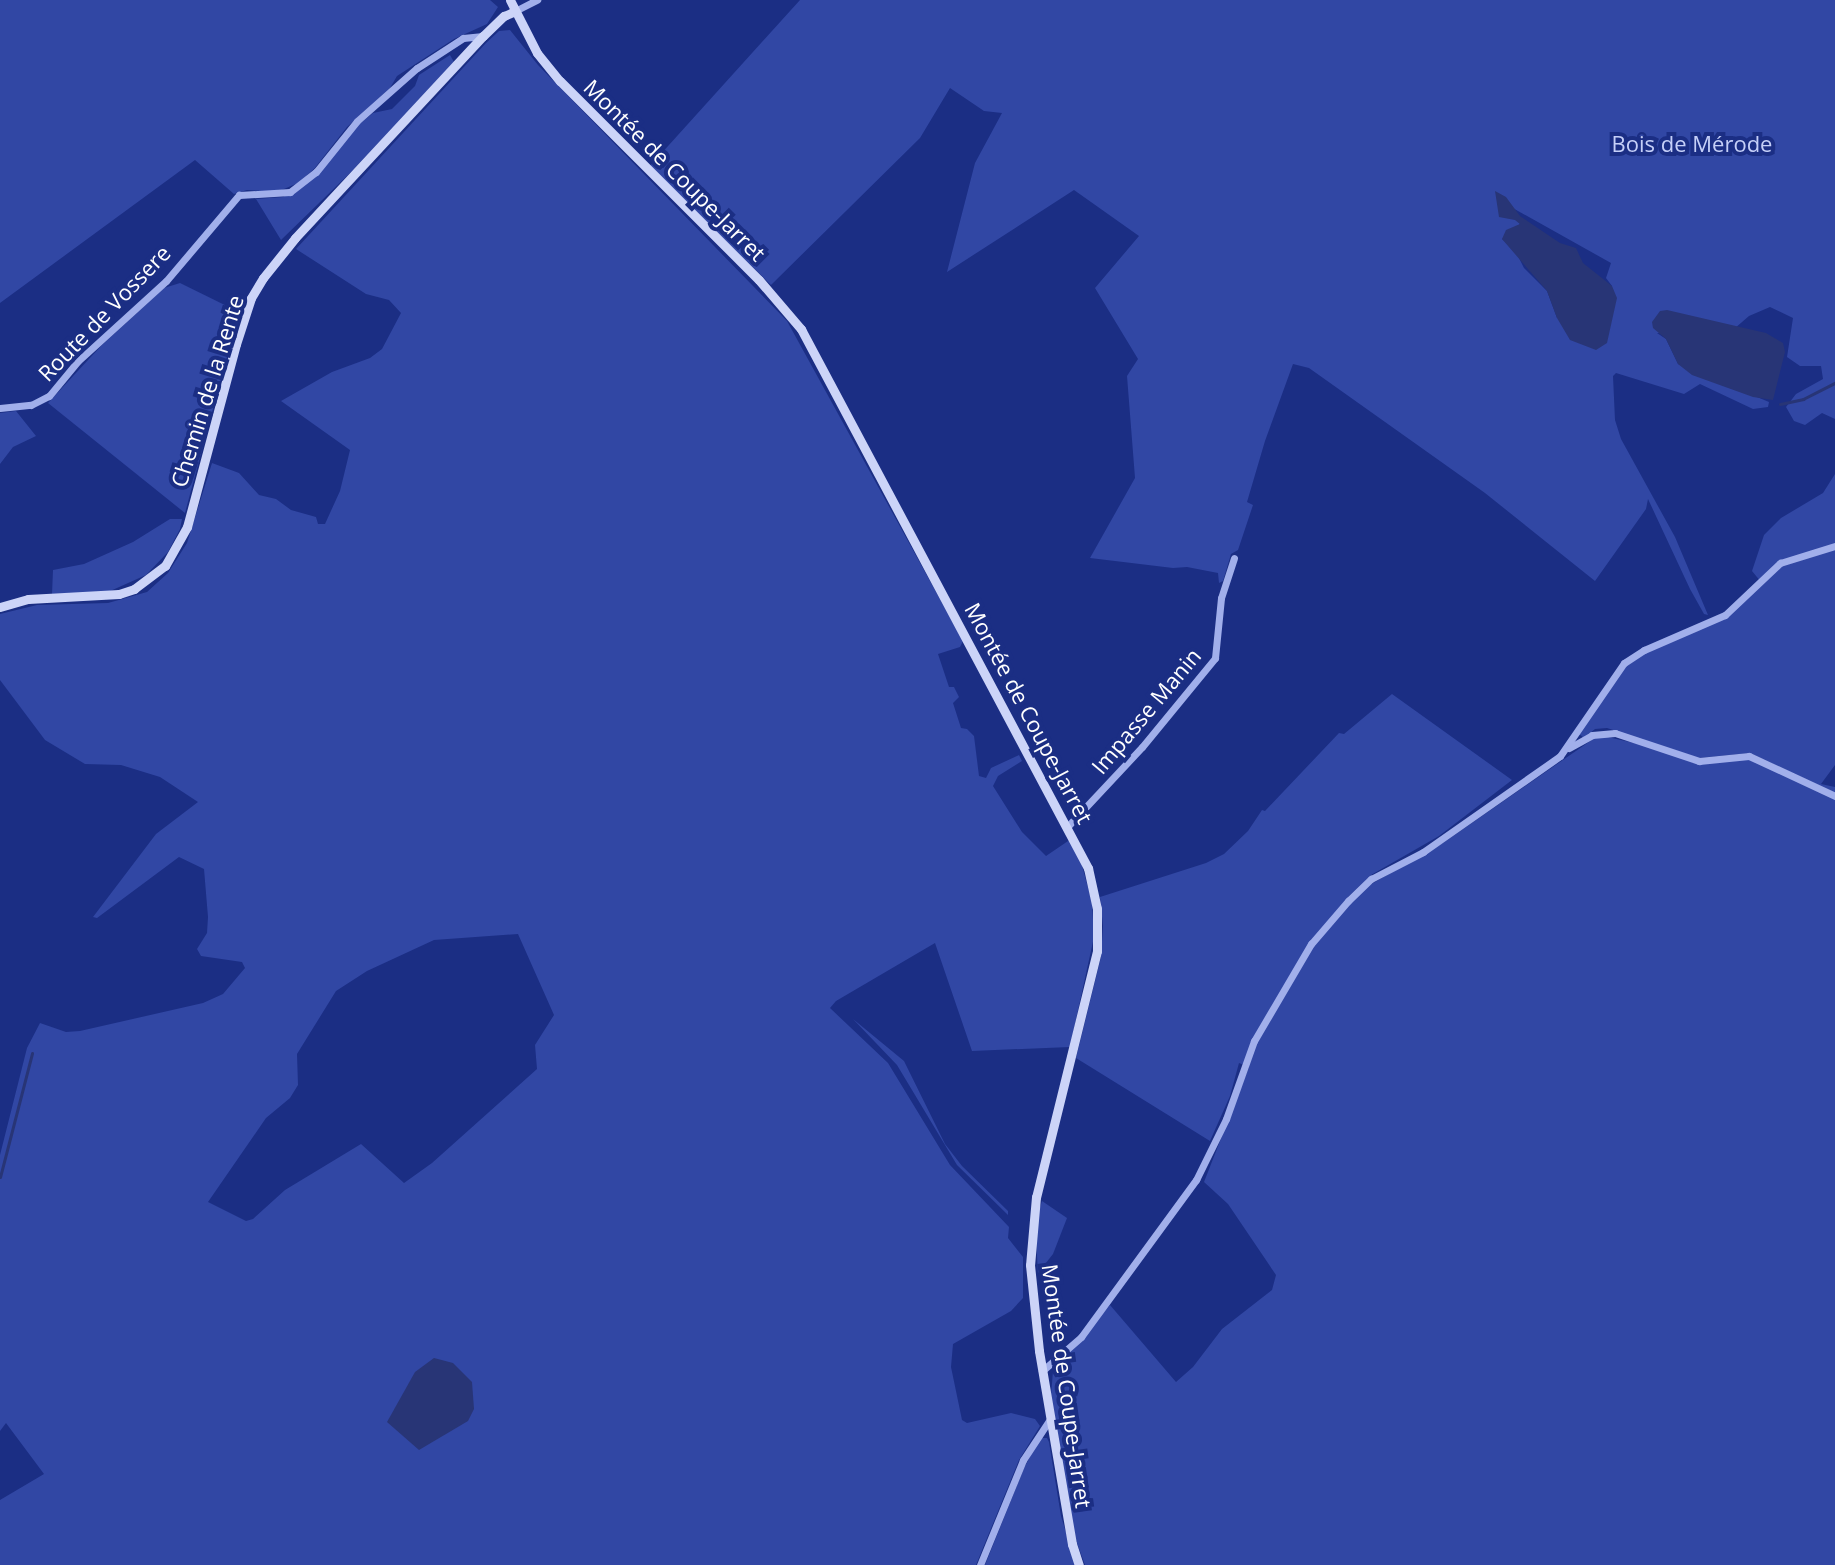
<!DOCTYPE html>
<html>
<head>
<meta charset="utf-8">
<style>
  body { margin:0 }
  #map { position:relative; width:1835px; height:1565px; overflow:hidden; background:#1b2e84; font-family:"Open Sans",sans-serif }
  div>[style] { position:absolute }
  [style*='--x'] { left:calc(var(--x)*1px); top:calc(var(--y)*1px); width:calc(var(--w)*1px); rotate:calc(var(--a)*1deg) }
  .green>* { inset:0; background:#3147a4 }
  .water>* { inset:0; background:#283576 }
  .stream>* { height:3px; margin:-1.5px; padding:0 1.5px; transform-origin:1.5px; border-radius:1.5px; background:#283576 }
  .street>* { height:7px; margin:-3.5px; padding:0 3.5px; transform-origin:3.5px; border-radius:3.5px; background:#a1afeb }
  .secondary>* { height:9px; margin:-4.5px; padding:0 4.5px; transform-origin:4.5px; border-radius:4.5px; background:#ccd4f8 }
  span { translate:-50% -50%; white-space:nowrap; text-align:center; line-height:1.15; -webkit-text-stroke:8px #1b2e84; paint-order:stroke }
  .park-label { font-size:22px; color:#c5cff8 }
  .street-label { font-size:22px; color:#fff }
</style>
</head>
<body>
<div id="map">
  <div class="green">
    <i style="clip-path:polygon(0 0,490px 0,498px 7px,487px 24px,454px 39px,397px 76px,390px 88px,347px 127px,314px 169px,298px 183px,277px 192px,247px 190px,234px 194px,195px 160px,0 303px)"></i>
    <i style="clip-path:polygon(evenodd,800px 0,1835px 0,1835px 419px,1822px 413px,1805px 425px,1794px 421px,1786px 407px,1796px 394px,1823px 379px,1821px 366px,1800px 366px,1787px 357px,1793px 318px,1770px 307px,1749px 316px,1727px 335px,1657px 333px,1666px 339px,1678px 364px,1769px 402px,1768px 407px,1753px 409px,1700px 384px,1684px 394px,1616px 373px,1613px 376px,1615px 420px,1621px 439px,1675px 537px,1708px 615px,1704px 614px,1690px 589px,1648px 499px,1646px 509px,1595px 581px,1485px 493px,1309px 368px,1293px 364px,1265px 441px,1247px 502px,1253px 505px,1238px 550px,1231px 554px,1223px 581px,1219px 583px,1218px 573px,1187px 567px,1173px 568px,1090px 558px,1135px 478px,1127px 376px,1138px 359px,1095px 288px,1139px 236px,1074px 190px,947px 272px,975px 163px,1002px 113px,984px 111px,950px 88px,920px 138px,771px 285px,650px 166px,800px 0,1502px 202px,1611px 263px,1606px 278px,1612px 286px,1557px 318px,1547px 291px,1524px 268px,1515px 250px,1502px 239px,1520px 224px,1502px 202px)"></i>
    <i style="clip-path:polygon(evenodd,510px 30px,538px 65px,787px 321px,963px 641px,960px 647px,938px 654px,949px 687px,954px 687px,959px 697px,953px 703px,961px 728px,967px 729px,974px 736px,979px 776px,986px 778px,991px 768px,1019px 755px,1022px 761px,998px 776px,993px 786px,1022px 832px,1046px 856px,1071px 839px,1081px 862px,1092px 902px,1094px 937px,1070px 1047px,972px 1051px,935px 943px,836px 1001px,830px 1008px,888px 1063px,950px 1165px,1009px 1227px,1008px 1238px,1023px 1257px,1023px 1298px,1011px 1311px,953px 1344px,951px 1367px,962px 1420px,967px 1423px,1011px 1413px,1035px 1419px,1040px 1426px,1019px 1460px,976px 1565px,0 1565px,0 1500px,44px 1474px,6px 1423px,0 1431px,0 1155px,27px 1048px,40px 1023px,66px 1032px,80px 1031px,203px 1003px,223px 994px,245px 968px,242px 962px,201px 956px,197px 949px,207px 933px,208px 917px,204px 869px,179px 857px,97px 918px,93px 917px,156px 834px,198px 802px,160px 777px,121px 765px,85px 764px,45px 740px,0 680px,0 614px,37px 605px,108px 603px,147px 592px,168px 573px,187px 543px,212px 463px,239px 473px,259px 495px,276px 499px,291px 510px,316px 517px,318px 524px,325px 524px,340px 491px,350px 450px,281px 401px,332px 372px,370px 358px,382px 349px,401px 313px,389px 300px,366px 294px,296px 249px,486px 43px,499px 31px,510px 30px,518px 934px,554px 1015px,535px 1045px,537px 1069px,432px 1163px,404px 1183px,361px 1144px,285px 1190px,253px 1219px,246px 1221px,208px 1202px,266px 1118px,290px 1098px,298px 1085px,297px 1054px,336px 991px,367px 971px,434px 940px,518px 934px)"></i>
    <i style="clip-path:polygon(450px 55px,454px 62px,352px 171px,281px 240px,256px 199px,283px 197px,309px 182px,352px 130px,373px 113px,392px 109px,415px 86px,419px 75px)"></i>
    <i style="clip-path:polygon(180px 283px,239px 312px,185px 513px,48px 403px,102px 345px,164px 288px)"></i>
    <i style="clip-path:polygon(16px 411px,36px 436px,13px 447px,0 464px,0 413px)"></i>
    <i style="clip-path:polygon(1835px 474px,1835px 765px,1821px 784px,1835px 787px,1835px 793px,1750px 753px,1698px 758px,1607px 728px,1595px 729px,1584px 738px,1579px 734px,1624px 666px,1642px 654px,1717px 622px,1761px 582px,1752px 571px,1764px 535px,1781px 518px,1823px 493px)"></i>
    <i style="clip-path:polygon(170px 519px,182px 519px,180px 529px,168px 552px,146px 575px,108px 592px,52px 594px,53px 570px,84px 564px,133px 542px)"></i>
    <i style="clip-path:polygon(1392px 694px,1512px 780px,1439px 836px,1371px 875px,1347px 898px,1443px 843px,1599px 735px,1643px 745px,1700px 764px,1749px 759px,1835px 799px,1835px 1565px,1085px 1565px,1073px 1532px,1051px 1395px,1053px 1371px,1110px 1305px,1176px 1382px,1193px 1367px,1222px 1329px,1272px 1290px,1276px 1275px,1228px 1204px,1204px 1182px,1249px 1067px,1239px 1063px,1230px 1096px,1210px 1141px,1076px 1058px,1101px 957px,1103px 926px,1100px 897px,1206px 863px,1224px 854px,1248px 831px,1262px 810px,1265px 811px,1339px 733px,1344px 734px)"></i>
    <i style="clip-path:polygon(853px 1019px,904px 1061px,945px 1144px,962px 1166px,1008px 1211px,1008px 1215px,957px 1165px,897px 1065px)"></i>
    <i style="clip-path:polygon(1042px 1201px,1067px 1218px,1053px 1254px,1038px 1273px,1035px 1223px)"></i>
    <i style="clip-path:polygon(1040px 1438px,1047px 1438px,1049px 1442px,1061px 1516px,1076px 1565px,985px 1565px,1024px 1468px)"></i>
  </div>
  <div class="water">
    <i style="clip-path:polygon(1495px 191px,1506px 197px,1520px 216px,1560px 243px,1576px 248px,1583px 263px,1612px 286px,1617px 298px,1607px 343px,1596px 350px,1570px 340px,1557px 318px,1547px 291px,1502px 239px,1506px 230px,1520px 224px,1515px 220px,1499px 217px)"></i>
    <i style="clip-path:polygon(1667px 310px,1766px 333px,1783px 343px,1785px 352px,1773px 400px,1753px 397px,1692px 375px,1678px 364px,1666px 339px,1653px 328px,1652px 322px,1660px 311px)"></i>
    <i style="clip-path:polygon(434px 1358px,453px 1363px,472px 1382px,474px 1409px,468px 1421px,419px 1450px,387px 1422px,415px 1372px)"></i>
  </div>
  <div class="stream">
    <i style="--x:1780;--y:404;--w:24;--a:-12"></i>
    <i style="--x:1803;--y:399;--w:36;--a:-27"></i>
    <i style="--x:0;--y:1177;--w:128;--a:-75.5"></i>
  </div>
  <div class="street">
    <i style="--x:515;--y:11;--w:25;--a:-27"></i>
    <i style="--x:0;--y:408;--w:31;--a:-6"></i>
    <i style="--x:31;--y:405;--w:20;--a:-27"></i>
    <i style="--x:49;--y:396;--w:45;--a:-50.4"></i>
    <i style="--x:78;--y:361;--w:119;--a:-42.3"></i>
    <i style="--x:166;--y:281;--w:113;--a:-49.7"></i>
    <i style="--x:239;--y:195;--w:51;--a:-3.4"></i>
    <i style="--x:290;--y:192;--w:33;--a:-38"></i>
    <i style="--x:316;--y:172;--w:65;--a:-51.2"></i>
    <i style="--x:357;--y:121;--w:80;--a:-41.5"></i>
    <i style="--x:417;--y:68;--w:55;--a:-33.1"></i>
    <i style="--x:463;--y:38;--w:20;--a:-6"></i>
    <i style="--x:1569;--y:748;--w:26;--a:-29"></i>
    <i style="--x:1592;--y:735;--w:23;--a:-5"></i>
    <i style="--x:1615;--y:733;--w:89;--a:18.4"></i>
    <i style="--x:1699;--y:761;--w:50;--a:-5.7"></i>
    <i style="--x:1749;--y:756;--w:95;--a:24.9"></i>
    <i style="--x:1068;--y:826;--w:108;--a:-46.9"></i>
    <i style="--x:1142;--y:747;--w:115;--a:-50.6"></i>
    <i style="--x:1215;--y:658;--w:60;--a:-84.3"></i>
    <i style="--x:1221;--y:598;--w:42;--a:-72"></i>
    <i style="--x:1042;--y:1371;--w:52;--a:-41.1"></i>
    <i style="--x:1081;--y:1337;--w:195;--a:-53.8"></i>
    <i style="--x:1196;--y:1180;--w:68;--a:-63.8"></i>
    <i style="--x:1226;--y:1119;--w:83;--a:-70.3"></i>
    <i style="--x:1254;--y:1041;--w:113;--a:-59.6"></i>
    <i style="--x:1311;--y:944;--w:57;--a:-49.3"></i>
    <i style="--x:1348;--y:901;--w:32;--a:-44"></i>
    <i style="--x:1371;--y:879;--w:59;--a:-27.4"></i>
    <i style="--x:1423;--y:852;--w:167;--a:-35"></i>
    <i style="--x:1560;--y:756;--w:113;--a:-55.5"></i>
    <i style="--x:1624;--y:663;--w:24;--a:-33"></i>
    <i style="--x:1644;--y:650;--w:88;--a:-23.4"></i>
    <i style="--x:1725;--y:615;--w:76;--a:-43.4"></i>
    <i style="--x:1780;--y:563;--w:58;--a:-17.2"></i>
    <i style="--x:980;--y:1565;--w:113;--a:-67.7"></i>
    <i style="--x:1023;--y:1460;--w:49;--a:-56.6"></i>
  </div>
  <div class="secondary">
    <i style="--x:510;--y:0;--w:59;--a:63"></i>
    <i style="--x:537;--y:53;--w:36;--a:51"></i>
    <i style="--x:560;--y:81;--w:281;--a:45"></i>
    <i style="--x:759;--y:280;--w:65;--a:49.4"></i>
    <i style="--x:801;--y:329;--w:611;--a:61.97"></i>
    <i style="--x:1088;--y:868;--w:42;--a:77.6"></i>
    <i style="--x:1097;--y:909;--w:42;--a:90"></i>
    <i style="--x:1097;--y:951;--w:253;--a:103.9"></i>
    <i style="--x:1036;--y:1197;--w:68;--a:95"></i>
    <i style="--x:1030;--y:1265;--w:86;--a:84"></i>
    <i style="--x:1039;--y:1351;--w:196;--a:80.3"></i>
    <i style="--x:1072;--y:1544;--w:22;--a:72"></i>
    <i style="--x:0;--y:607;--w:29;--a:-16"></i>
    <i style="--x:28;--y:599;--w:91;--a:-3.1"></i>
    <i style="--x:119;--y:594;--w:16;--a:-18"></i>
    <i style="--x:134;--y:589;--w:39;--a:-37"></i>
    <i style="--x:165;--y:566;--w:45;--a:-60.6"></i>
    <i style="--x:187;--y:527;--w:189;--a:-75"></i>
    <i style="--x:236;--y:344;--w:48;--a:-71.9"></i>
    <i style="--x:251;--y:298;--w:23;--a:-59"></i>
    <i style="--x:263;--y:278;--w:51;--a:-51.3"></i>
    <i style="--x:295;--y:238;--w:276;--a:-47.1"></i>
    <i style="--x:483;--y:36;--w:29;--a:-44"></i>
    <i style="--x:504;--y:16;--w:12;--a:-24"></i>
  </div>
  <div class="park-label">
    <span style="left:1692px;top:144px">Bois de Mérode</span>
  </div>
  <div class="street-label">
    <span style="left:675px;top:170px;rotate:45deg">Montée de Coupe-Jarret</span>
    <span style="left:104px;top:313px;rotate:-46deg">Route de Vossere</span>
    <span style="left:207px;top:391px;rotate:-73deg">Chemin de la Rente</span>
    <span style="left:1146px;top:711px;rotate:-50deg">Impasse Manin</span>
    <span style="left:1029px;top:713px;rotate:62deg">Montée de Coupe-Jarret</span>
    <span style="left:1067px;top:1386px;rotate:82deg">Montée de Coupe-Jarret</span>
  </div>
</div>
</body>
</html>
